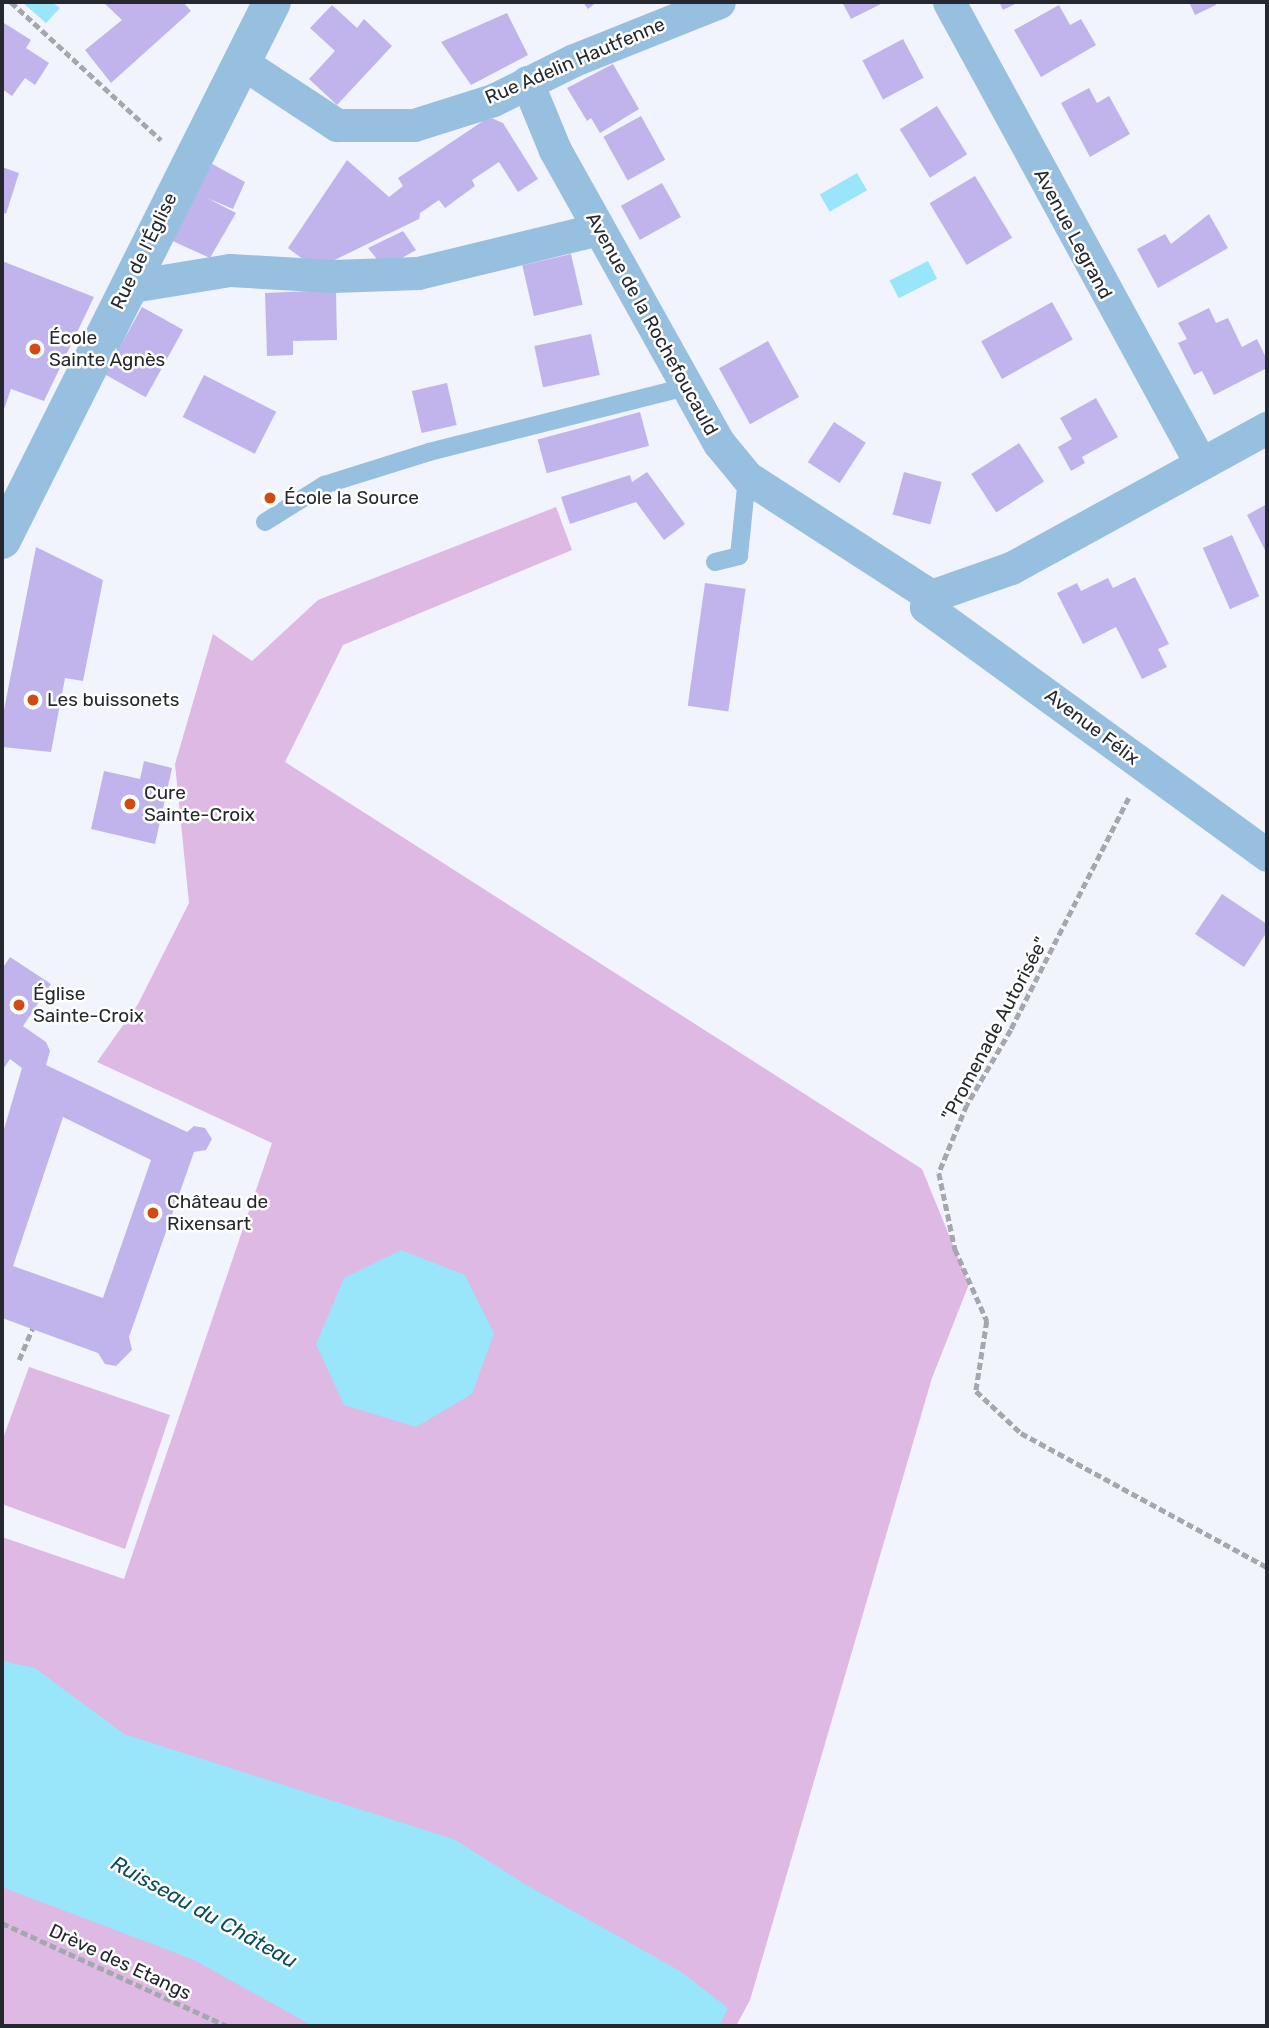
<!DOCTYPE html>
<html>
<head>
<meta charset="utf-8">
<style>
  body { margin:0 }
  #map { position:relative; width:1269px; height:2028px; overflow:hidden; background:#f1f4fc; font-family:Rubik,sans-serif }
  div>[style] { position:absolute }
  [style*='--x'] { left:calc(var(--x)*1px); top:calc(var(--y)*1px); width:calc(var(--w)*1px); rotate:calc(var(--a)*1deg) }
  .green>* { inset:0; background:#ddb9e3 }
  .water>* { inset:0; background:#99e5fa; transform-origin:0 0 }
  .building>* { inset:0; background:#c1b4ed; transform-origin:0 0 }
  .path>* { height:4.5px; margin-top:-2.25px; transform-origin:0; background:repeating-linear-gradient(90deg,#a4a7ae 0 7px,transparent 0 10.5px) }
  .service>* { height:18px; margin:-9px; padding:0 9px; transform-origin:9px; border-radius:9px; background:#97bfdf }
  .minor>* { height:33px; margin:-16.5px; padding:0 16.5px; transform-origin:16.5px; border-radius:16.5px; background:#97bfdf }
  .tertiary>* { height:38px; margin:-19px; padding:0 19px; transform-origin:19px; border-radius:19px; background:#97bfdf }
  .dots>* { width:19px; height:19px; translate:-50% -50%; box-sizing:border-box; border:4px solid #fff; border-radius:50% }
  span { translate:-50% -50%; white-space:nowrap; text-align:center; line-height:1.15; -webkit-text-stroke:5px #fff; paint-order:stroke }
  .street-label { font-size:19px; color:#25282e }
  .poi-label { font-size:19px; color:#25282e }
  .left { translate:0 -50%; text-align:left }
  .water-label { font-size:21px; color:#0a4e5d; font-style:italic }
  .frame { position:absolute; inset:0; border:4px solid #25282e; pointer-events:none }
</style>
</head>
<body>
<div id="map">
  <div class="green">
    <i style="clip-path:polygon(556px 507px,572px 550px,343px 645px,285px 762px,922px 1169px,969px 1284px,932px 1378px,750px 2000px,736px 2026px,2px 2026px,2px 1537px,124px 1579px,272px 1143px,97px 1062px,138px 1004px,189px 903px,175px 764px,213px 634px,252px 661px,318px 600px)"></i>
    <i style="clip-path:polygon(29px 1367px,170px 1415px,125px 1549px,2px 1504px,2px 1441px)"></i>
  </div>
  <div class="water">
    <i style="clip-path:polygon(22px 2px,52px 2px,60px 8px,46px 23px)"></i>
    <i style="left:857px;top:173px;width:20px;height:43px;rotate:60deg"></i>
    <i style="left:928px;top:261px;width:20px;height:43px;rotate:63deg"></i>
    <i style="clip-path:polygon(401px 1250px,465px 1275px,494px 1333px,472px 1394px,416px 1427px,344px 1405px,316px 1344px,344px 1278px)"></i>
    <i style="clip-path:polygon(2px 1661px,35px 1668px,124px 1734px,456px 1840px,523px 1883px,680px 1971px,728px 2008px,719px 2026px,313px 2026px,194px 1960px,2px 1887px)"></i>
  </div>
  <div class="building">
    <i style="clip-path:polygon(103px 2px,183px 2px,191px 11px,111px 83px,85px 50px,122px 20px)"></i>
    <i style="clip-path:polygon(583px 2px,597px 2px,588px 9px)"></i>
    <i style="clip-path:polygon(842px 2px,885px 2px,851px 19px)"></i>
    <i style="clip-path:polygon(999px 2px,1019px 2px,1003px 10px)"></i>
    <i style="clip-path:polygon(1189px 2px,1215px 2px,1216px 5px,1195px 15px)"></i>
    <i style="clip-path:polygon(332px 5px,357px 28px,364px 19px,392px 46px,337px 105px,309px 79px,335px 51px,310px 28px)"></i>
    <i style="clip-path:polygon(1059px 5px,1070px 25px,1081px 19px,1096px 45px,1041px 77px,1014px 30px)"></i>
    <i style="clip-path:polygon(507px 13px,528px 55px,471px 85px,441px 42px)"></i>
    <i style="clip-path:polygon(4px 23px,31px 40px,26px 48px,49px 63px,35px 85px,25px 78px,12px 96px,2px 89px)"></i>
    <i style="left:903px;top:39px;width:44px;height:46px;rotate:62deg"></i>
    <i style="clip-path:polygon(613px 64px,639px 109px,600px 133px,591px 118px,587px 121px,567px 88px)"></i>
    <i style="clip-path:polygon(1089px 88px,1097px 103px,1109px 96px,1130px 134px,1090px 157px,1061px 103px)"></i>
    <i style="left:937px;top:106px;width:57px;height:44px;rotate:58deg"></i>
    <i style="left:641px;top:116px;width:50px;height:43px;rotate:61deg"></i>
    <i style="clip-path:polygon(489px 117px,503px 123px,538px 179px,518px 192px,499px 162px,472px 180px,475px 186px,445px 208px,439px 200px,420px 213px,419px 219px,316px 269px,288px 248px,347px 160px,389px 197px,403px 186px,398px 178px)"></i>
    <i style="clip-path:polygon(205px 160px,245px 182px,233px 209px,207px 198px,236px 213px,210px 258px,166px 238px)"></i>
    <i style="clip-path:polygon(2px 167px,19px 173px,6px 214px,2px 212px)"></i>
    <i style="left:975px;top:176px;width:72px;height:53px;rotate:59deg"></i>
    <i style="left:662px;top:183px;width:39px;height:47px;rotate:61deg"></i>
    <i style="clip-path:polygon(1209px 214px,1228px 248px,1158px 288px,1137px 249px,1165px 234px,1171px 244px)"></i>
    <i style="clip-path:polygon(403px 231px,416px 250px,384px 268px,368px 248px)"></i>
    <i style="left:571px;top:254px;width:52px;height:50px;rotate:77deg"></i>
    <i style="clip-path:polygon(2px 261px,94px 297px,44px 401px,11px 389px,2px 415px)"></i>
    <i style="clip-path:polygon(336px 290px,337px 340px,293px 341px,293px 355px,267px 356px,265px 293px)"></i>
    <i style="left:1052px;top:302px;width:43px;height:81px;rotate:61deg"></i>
    <i style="left:142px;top:307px;width:47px;height:77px;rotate:29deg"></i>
    <i style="clip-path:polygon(1209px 308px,1216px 323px,1228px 318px,1242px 347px,1257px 339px,1267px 360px,1267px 368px,1214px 395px,1202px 371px,1194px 375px,1178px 343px,1187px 339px,1178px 323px)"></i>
    <i style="left:591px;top:334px;width:42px;height:58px;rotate:78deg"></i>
    <i style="left:768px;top:341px;width:64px;height:56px;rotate:61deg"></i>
    <i style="left:204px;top:375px;width:81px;height:47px;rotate:27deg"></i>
    <i style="left:447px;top:383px;width:43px;height:36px;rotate:77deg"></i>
    <i style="clip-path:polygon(1096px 398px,1118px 437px,1082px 457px,1085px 463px,1071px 471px,1058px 447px,1072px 439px,1060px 418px)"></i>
    <i style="left:640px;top:412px;width:35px;height:106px;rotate:75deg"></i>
    <i style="left:834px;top:422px;width:38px;height:48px;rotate:33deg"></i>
    <i style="left:1019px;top:443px;width:46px;height:57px;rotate:57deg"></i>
    <i style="clip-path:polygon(647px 472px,685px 524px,664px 540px,636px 502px,570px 524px,561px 497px,630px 475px,632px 482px)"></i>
    <i style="left:904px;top:472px;width:39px;height:44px;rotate:15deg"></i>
    <i style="clip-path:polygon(1267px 504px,1267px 554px,1247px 515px)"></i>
    <i style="left:1232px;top:535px;width:67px;height:32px;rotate:66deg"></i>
    <i style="clip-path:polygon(36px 547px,103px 580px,83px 681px,65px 678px,51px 752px,2px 747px,2px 720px)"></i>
    <i style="clip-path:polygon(1135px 577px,1169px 644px,1158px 649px,1167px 667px,1142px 679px,1116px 627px,1083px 644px,1057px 593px,1077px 583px,1081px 591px,1108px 578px,1113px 588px)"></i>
    <i style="left:705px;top:583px;width:41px;height:124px;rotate:8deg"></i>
    <i style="clip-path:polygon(144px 761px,172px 768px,155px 844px,91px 829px,104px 771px,140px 779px)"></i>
    <i style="clip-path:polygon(1222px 894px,1267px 924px,1267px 932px,1244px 967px,1195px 934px)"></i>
    <i style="clip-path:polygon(evenodd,10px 957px,51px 984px,23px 1026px,46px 1042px,50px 1051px,46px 1065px,187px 1132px,194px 1126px,205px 1128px,212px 1139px,206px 1150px,194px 1152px,129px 1337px,132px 1350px,116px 1366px,105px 1364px,98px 1353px,2px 1318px,2px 1136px,22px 1068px,10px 1059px,2px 1071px,2px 969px,10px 957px,63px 1117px,151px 1160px,103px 1298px,13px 1266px,63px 1117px)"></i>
  </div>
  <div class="path">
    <i style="--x:11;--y:2;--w:204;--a:42.6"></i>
    <i style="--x:1129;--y:798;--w:260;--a:117"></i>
    <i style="--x:1011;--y:1030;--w:87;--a:120.4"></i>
    <i style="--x:967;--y:1105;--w:74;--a:112.4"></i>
    <i style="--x:939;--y:1173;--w:78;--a:78.1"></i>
    <i style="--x:955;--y:1249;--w:79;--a:66"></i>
    <i style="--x:987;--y:1321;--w:71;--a:98.9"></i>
    <i style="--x:976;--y:1391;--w:62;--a:43"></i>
    <i style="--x:1021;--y:1433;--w:280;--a:28.6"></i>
    <i style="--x:19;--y:1360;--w:34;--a:-67"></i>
    <i style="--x:2;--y:1923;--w:247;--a:24.6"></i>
  </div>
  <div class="service">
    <i style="--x:265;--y:522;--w:70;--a:-32.1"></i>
    <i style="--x:324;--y:485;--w:110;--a:-17.4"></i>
    <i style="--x:429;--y:452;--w:265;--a:-14.2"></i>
    <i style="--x:715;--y:562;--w:25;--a:-14"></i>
    <i style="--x:739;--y:556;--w:79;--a:-84.2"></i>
  </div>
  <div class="minor">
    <i style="--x:949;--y:2;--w:526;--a:61.39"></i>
    <i style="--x:241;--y:62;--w:115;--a:33.3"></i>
    <i style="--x:337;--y:125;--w:77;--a:0"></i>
    <i style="--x:414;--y:125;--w:83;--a:-17.6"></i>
    <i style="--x:493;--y:100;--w:90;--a:-26.3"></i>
    <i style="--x:574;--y:60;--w:156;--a:-21.8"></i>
    <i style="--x:527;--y:82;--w:74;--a:67.6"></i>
    <i style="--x:555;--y:150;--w:336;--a:60.8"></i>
    <i style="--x:719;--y:443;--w:44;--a:50.5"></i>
    <i style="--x:747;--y:477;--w:219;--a:32.9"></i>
    <i style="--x:126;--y:287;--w:105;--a:-9.3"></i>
    <i style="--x:230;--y:270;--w:103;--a:3.3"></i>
    <i style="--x:333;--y:276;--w:85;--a:-2"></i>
    <i style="--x:418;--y:273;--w:186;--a:-13.7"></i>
    <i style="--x:931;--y:596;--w:12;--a:114"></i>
    <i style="--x:926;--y:607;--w:422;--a:36"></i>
    <i style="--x:931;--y:596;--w:85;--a:-19.3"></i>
    <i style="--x:1011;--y:568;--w:292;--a:-28.7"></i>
  </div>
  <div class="tertiary">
    <i style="--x:2;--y:540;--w:602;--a:-63.35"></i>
  </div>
  <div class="dots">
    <i style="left:35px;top:349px;background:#d14b11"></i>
    <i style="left:270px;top:498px;background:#d14b11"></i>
    <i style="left:33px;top:700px;background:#d14b11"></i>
    <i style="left:130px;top:804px;background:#d14b11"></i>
    <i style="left:19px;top:1005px;background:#d14b11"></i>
    <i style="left:153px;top:1213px;background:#d14b11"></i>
  </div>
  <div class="street-label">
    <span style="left:575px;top:61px;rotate:-23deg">Rue Adelin Hautfenne</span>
    <span style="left:1073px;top:234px;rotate:62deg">Avenue Legrand</span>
    <span style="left:144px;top:251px;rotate:-64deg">Rue de l'Église</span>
    <span style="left:652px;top:324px;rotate:61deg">Avenue de la Rochefoucauld</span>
    <span style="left:1092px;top:727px;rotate:37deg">Avenue Félix</span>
    <span style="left:995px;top:1029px;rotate:-62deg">"Promenade Autorisée"</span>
    <span style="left:120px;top:1962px;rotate:25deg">Drève des Etangs</span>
  </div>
  <div class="poi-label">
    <span class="left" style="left:49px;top:349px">École<br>Sainte Agnès</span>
    <span class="left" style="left:284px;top:498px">École la Source</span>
    <span class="left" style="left:47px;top:700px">Les buissonets</span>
    <span class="left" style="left:144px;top:804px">Cure<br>Sainte-Croix</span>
    <span class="left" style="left:33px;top:1005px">Église<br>Sainte-Croix</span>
    <span class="left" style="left:167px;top:1213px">Château de<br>Rixensart</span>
  </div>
  <div class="water-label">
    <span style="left:204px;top:1912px;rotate:29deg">Ruisseau du Château</span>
  </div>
  <div class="frame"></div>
</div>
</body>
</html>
